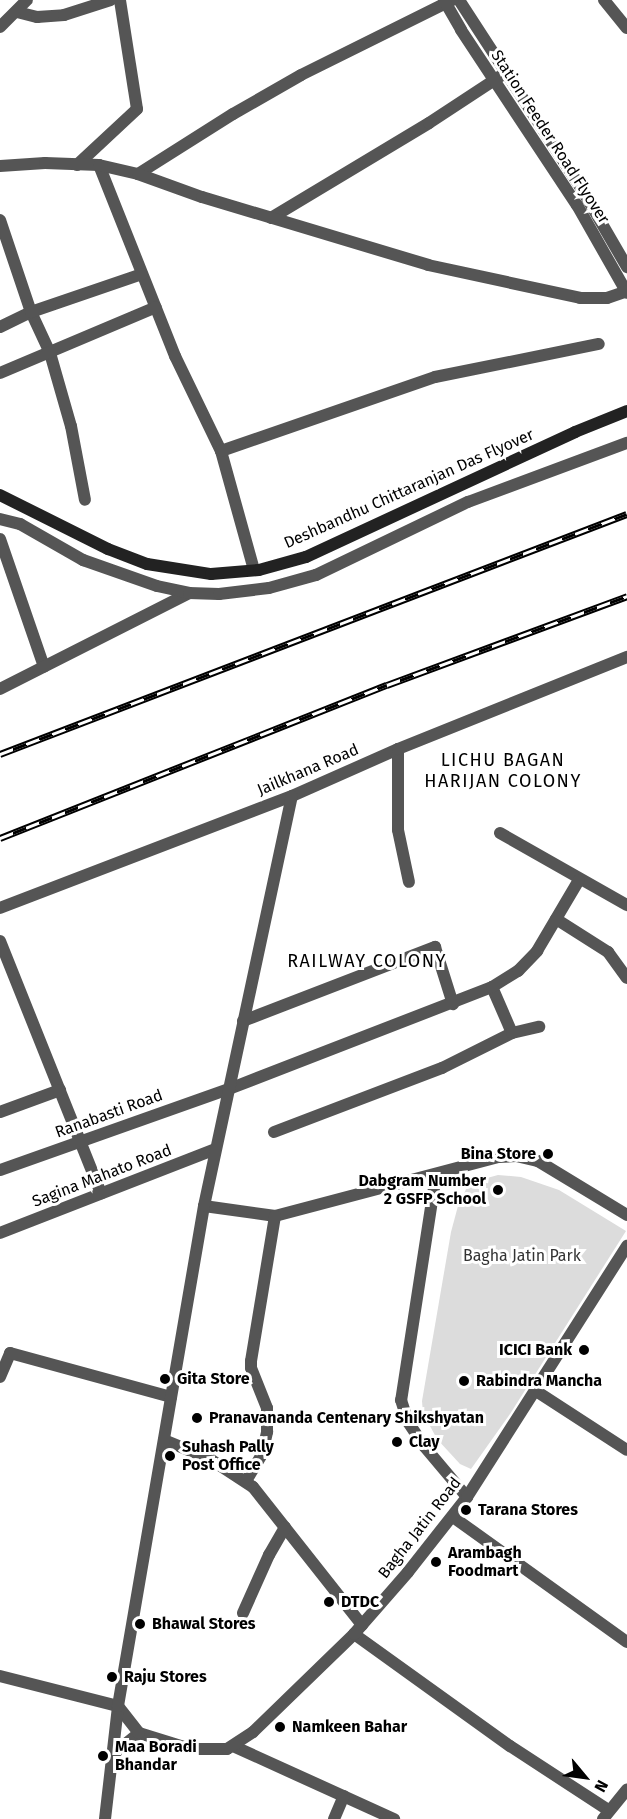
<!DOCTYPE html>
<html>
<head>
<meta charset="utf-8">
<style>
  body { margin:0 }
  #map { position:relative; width:627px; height:1819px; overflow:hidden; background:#fff; font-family:"Fira Sans",sans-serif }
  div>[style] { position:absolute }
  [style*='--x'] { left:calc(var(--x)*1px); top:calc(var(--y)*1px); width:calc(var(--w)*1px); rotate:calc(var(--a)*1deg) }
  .green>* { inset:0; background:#dcdcdc }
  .minor>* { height:12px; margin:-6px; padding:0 6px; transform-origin:6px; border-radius:6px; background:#555 }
  .tertiary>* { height:12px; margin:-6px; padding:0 6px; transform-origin:6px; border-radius:6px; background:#555 }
  .secondary>* { height:12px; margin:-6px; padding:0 6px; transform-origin:6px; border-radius:6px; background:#222 }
  .rail>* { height:7px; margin-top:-3.5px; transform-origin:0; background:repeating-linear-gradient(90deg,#fff 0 14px,#000 0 28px); box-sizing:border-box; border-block:2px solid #000 }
  .dots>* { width:16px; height:16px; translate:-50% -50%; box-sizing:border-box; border:3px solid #fff; border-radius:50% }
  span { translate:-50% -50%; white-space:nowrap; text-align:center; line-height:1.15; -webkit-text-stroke:6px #fff; paint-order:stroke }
  .street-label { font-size:16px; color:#000 }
  .poi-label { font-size:16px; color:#000; font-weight:700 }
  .right { translate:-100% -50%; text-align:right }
  .left { translate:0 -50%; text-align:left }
  .park-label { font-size:16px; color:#333 }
  .neighbourhood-label { font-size:18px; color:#000; letter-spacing:1.5px }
  .north { position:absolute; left:555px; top:1747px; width:60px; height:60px; -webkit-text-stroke:4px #fff; paint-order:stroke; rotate:119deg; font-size:16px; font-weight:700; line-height:24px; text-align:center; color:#000 }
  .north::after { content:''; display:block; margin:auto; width:21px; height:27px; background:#000; clip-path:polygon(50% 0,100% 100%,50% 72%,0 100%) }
</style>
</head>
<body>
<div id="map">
  <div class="green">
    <i style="clip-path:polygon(498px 1175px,521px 1177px,559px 1190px,626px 1231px,510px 1414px,471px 1469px,460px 1464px,437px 1439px,423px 1413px,422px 1401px,451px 1232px,458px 1206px,469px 1183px)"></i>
  </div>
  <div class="minor">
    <i style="--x:459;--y:0;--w:222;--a:57"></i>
    <i style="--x:580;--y:186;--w:94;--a:59.9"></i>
    <i style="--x:604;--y:0;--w:36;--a:51"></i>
    <i style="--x:17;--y:12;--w:21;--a:14"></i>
    <i style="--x:37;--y:17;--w:27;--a:-4"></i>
    <i style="--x:64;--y:15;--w:49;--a:-17.7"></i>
    <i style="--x:0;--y:27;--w:38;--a:-45"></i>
    <i style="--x:77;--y:165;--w:82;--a:-43"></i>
    <i style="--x:137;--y:109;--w:110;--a:-98.9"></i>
    <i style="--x:99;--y:165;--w:206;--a:68.3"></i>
    <i style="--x:175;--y:356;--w:106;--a:64.2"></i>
    <i style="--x:221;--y:451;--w:119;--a:74.5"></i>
    <i style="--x:138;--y:174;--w:112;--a:-32.3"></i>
    <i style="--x:233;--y:114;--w:78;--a:-29.8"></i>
    <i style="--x:301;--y:75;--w:169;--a:-26.4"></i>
    <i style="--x:271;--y:218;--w:184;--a:-31"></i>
    <i style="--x:429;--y:123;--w:87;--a:-33.3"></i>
    <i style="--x:0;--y:220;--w:97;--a:71.4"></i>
    <i style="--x:31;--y:312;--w:45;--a:65.1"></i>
    <i style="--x:50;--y:353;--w:76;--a:74"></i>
    <i style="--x:71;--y:426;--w:75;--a:79.3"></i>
    <i style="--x:0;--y:327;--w:34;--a:-26"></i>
    <i style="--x:31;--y:312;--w:117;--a:-18.9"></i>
    <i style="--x:0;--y:373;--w:169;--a:-22.9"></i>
    <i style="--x:221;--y:451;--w:226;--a:-19.1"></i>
    <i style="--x:435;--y:377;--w:167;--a:-11.4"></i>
    <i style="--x:0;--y:539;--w:135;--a:71"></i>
    <i style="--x:0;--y:689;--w:212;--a:-26.9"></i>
    <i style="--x:398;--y:749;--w:81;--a:90"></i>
    <i style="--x:398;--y:830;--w:53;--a:78.1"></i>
    <i style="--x:500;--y:833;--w:146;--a:29.6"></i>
    <i style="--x:556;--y:919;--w:62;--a:32.4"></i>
    <i style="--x:608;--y:952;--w:32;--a:54"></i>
    <i style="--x:0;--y:941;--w:272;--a:68.2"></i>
    <i style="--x:492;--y:987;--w:50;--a:66.5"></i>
    <i style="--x:243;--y:1021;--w:206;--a:-21.1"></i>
    <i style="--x:435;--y:947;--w:60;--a:72.5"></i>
    <i style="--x:0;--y:1112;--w:64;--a:-20.1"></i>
    <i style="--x:274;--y:1132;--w:180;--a:-20.9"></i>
    <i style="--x:442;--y:1068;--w:78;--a:-26.6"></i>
    <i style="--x:512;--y:1033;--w:28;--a:-13"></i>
    <i style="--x:0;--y:1170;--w:243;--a:-19.5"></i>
    <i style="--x:229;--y:1089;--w:282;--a:-21.2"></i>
    <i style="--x:492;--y:987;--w:31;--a:-32"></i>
    <i style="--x:518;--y:971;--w:28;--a:-46"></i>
    <i style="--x:537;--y:951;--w:82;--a:-59.4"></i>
    <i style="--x:436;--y:1175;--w:228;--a:98.8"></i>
    <i style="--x:401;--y:1400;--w:23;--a:72"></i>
    <i style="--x:408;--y:1422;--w:29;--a:56"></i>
    <i style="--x:424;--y:1446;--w:67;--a:49.9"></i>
    <i style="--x:204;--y:1206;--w:72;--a:8"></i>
    <i style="--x:275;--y:1216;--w:232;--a:-14.8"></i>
    <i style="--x:499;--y:1157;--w:17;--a:-3"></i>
    <i style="--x:516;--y:1156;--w:23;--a:13"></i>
    <i style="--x:538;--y:1161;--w:104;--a:31.2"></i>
    <i style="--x:0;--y:1233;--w:231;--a:-21.3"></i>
    <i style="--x:0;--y:1377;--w:26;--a:-67"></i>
    <i style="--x:10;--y:1353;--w:167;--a:15.3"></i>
    <i style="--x:536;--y:1391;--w:108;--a:33"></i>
    <i style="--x:164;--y:1440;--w:50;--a:22.4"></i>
    <i style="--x:210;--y:1459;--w:51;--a:33.1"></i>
    <i style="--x:253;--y:1487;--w:176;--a:51.7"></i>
    <i style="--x:246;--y:1481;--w:31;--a:-59"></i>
    <i style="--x:262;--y:1454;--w:23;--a:-77"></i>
    <i style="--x:267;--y:1432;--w:24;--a:-90"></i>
    <i style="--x:267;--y:1408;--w:43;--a:-111.8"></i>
    <i style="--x:251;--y:1368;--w:7;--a:-90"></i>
    <i style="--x:251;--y:1361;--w:147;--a:-80.6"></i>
    <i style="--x:453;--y:1517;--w:214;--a:35.7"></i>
    <i style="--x:243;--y:1613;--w:64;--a:-65.9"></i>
    <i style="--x:269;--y:1555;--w:32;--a:-60"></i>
    <i style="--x:354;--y:1634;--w:192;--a:35.7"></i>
    <i style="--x:510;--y:1746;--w:117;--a:33.1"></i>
    <i style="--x:0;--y:1676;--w:122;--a:14.3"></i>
    <i style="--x:233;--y:1746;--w:177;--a:24.4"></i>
    <i style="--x:334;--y:1819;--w:25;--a:-67"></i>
    <i style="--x:603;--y:1819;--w:38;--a:-51"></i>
  </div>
  <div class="tertiary">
    <i style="--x:444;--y:0;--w:34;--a:60"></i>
    <i style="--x:461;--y:30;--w:210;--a:56.5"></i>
    <i style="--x:577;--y:205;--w:101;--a:60.4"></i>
    <i style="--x:0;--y:166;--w:45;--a:-3.8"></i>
    <i style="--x:45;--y:163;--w:54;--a:2.1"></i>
    <i style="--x:99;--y:165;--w:40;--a:13"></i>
    <i style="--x:138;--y:174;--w:68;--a:19.8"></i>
    <i style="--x:202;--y:197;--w:236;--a:16.7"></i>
    <i style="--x:428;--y:265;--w:156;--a:12.2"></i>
    <i style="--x:580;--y:298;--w:27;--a:0"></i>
    <i style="--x:607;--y:298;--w:21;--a:-19"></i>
    <i style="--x:0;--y:519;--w:21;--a:14"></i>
    <i style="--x:20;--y:524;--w:73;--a:29.7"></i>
    <i style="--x:83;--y:560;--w:78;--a:19.4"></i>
    <i style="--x:157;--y:586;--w:33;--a:12"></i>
    <i style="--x:189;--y:593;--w:30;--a:2"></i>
    <i style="--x:219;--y:594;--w:50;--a:-6.8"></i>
    <i style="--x:269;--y:588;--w:49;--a:-15.5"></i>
    <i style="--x:316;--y:575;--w:169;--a:-25.7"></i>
    <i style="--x:468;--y:502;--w:170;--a:-20.4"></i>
    <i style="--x:0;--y:908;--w:313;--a:-21"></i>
    <i style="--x:292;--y:796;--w:116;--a:-23.9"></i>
    <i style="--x:398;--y:749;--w:247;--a:-21.9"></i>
    <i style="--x:139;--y:1733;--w:54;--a:17.1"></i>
    <i style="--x:191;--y:1749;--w:36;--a:0"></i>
    <i style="--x:227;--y:1749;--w:31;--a:-33"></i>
    <i style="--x:253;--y:1732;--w:141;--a:-44.1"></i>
    <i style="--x:354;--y:1634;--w:82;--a:-48.9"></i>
    <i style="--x:408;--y:1572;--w:95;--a:-51.8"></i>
    <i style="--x:467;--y:1497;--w:298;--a:-57.5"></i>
    <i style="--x:112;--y:1755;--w:35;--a:-39"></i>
    <i style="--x:139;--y:1733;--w:34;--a:-128"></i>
    <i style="--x:105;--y:1819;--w:114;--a:-83.4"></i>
    <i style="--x:118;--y:1706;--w:507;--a:-80.24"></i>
    <i style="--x:204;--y:1206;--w:419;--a:-77.9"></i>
  </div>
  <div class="secondary">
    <i style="--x:0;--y:495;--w:121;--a:26.6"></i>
    <i style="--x:108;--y:549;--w:42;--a:21"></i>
    <i style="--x:147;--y:564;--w:65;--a:8.9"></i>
    <i style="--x:211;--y:574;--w:48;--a:-4.8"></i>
    <i style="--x:259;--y:570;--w:49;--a:-15.5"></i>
    <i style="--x:306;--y:557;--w:297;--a:-24.9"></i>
    <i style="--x:575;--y:432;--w:56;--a:-22"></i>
  </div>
  <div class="rail">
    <i style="--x:0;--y:754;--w:671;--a:-20.95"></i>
    <i style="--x:0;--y:838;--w:416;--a:-21.6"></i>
    <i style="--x:387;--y:685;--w:256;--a:-20.3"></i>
  </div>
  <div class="dots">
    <i style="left:548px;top:1154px;background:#000"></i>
    <i style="left:498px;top:1190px;background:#000"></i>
    <i style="left:584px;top:1350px;background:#000"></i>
    <i style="left:165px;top:1379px;background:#000"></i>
    <i style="left:464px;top:1381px;background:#000"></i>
    <i style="left:197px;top:1418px;background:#000"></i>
    <i style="left:397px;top:1442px;background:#000"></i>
    <i style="left:170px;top:1456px;background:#000"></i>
    <i style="left:466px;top:1510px;background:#000"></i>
    <i style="left:436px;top:1562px;background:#000"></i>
    <i style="left:329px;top:1602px;background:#000"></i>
    <i style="left:140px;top:1624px;background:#000"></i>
    <i style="left:112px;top:1677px;background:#000"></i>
    <i style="left:280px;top:1727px;background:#000"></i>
    <i style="left:103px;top:1756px;background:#000"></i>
  </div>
  <div class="street-label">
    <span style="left:550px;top:137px;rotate:57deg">Station Feeder Road Flyover</span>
    <span style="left:409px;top:489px;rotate:-24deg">Deshbandhu Chittaranjan Das Flyover</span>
    <span style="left:308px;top:770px;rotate:-23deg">Jailkhana Road</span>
    <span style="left:109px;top:1114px;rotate:-20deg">Ranabasti Road</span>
    <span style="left:102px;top:1176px;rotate:-21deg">Sagina Mahato Road</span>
    <span style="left:420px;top:1528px;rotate:-52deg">Bagha Jatin Road</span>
  </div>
  <div class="poi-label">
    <span class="right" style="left:536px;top:1154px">Bina Store</span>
    <span class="right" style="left:486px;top:1190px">Dabgram Number<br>2 GSFP School</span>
    <span class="right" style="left:572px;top:1350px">ICICI Bank</span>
    <span class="left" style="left:177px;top:1379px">Gita Store</span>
    <span class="left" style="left:476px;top:1381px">Rabindra Mancha</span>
    <span class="left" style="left:209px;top:1418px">Pranavananda Centenary Shikshyatan</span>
    <span class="left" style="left:409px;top:1442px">Clay</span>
    <span class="left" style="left:182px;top:1456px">Suhash Pally<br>Post Office</span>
    <span class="left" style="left:478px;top:1510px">Tarana Stores</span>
    <span class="left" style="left:448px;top:1562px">Arambagh<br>Foodmart</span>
    <span class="left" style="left:341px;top:1602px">DTDC</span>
    <span class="left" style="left:152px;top:1624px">Bhawal Stores</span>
    <span class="left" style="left:124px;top:1677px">Raju Stores</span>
    <span class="left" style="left:292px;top:1727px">Namkeen Bahar</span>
    <span class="left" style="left:115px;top:1756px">Maa Boradi<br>Bhandar</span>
  </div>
  <div class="park-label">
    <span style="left:522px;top:1256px">Bagha Jatin Park</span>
  </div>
  <div class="neighbourhood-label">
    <span style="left:503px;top:771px">LICHU BAGAN<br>HARIJAN COLONY</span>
    <span style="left:367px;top:961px">RAILWAY COLONY</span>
  </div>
  <div class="north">N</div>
</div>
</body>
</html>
